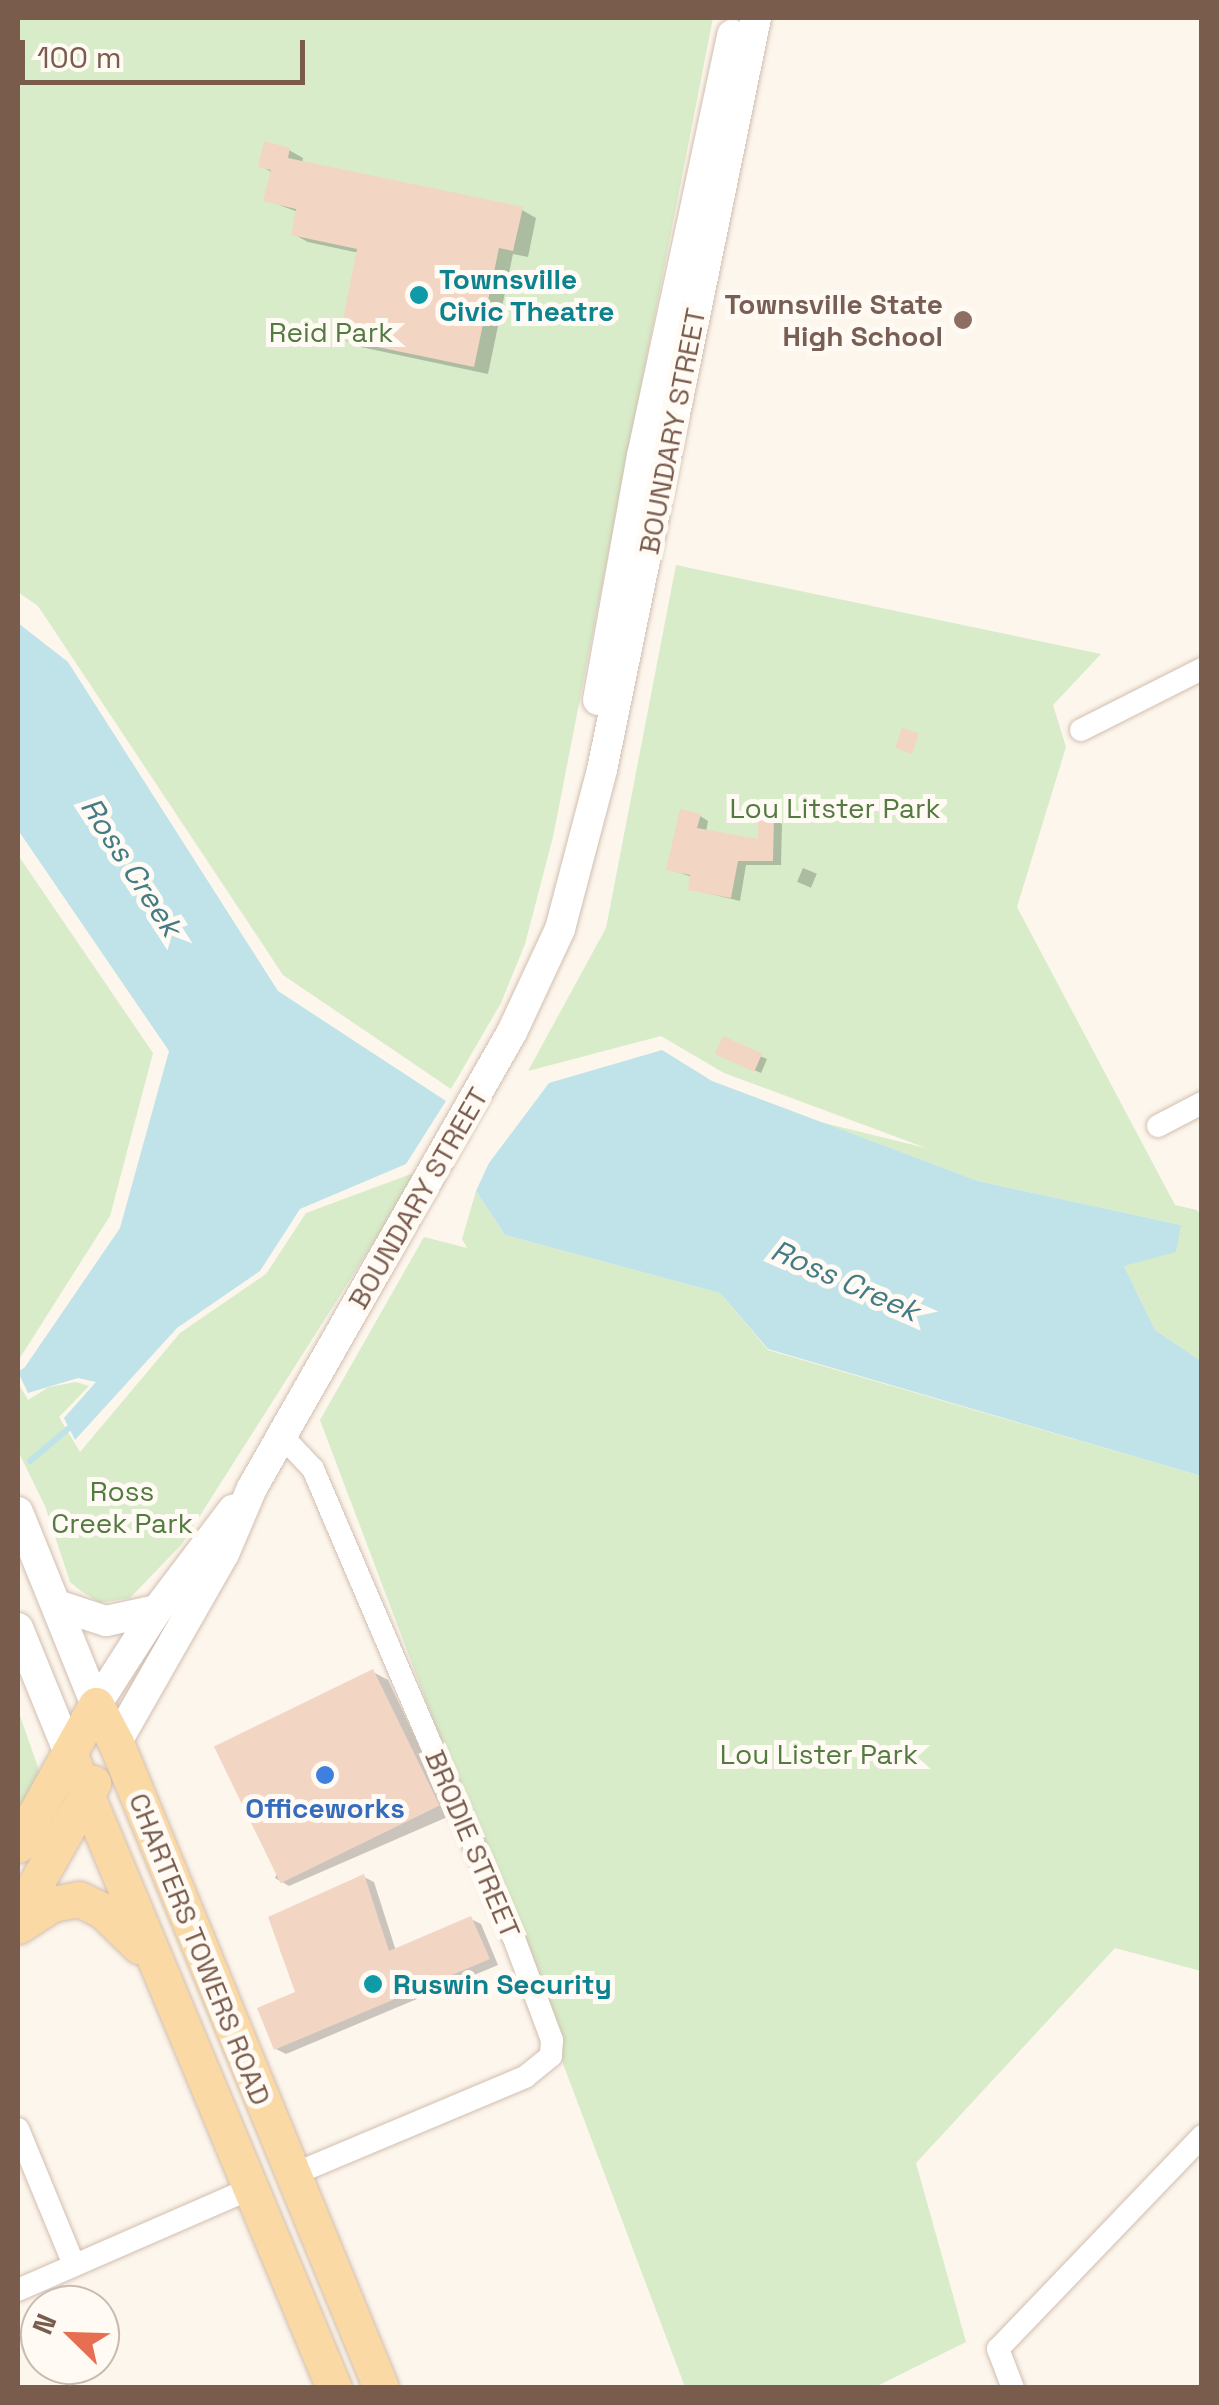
<!DOCTYPE html>
<html>
<head>
<meta charset="utf-8">
<style>
  body { margin:0 }
  #map { position:relative; width:1219px; height:2405px; overflow:hidden; background:#fdf6ec; font-family:"Space Grotesk",sans-serif }
  div>[style] { position:absolute }
  [style*='--x'] { left:calc(var(--x)*1px); top:calc(var(--y)*1px); width:calc(var(--w)*1px); rotate:calc(var(--a)*1deg) }
  .green>* { inset:0; background:#d8ecc9 }
  .water>* { inset:0; background:#bfe3e8 }
  .shadow>* { inset:0; background:#0003; transform-origin:0 0 }
  .stream>* { height:6px; margin:-3px; padding:0 3px; transform-origin:3px; border-radius:3px; background:#bfe3e8 }
  .building>* { inset:0; background:#f3d5c3; transform-origin:0 0 }
  .roads { filter:drop-shadow(0 0 2px #d1beb0) drop-shadow(0 0 2px #d1beb0) }
  .minor>* { height:22px; margin:-11px; padding:0 11px; transform-origin:11px; border-radius:11px; background:#fff }
  .secondary>* { height:30px; margin:-15px; padding:0 15px; transform-origin:15px; border-radius:15px; background:#fff }
  .primary>* { height:35px; margin:-17.5px; padding:0 17.5px; transform-origin:17.5px; border-radius:17.5px; background:#fbd9a5 }
  .dots>* { width:28px; height:28px; translate:-50% -50%; box-sizing:border-box; border:5px solid #fffaf3; border-radius:50% }
  span { translate:-50% -50%; white-space:nowrap; text-align:center; line-height:1.15; -webkit-text-stroke:10px #fffaf3; paint-order:stroke }
  .culture-label { font-size:28px; color:#0d838f; font-weight:700 }
  .left { translate:0 -50%; text-align:left }
  .education-label { font-size:28px; color:#785e54; font-weight:700 }
  .right { translate:-100% -50%; text-align:right }
  .park-label { font-size:28px; color:#537a41 }
  .street-label { font-size:28px; color:#7a5c4d }
  .shop-label { font-size:28px; color:#366cbe; font-weight:700 }
  .water-label { font-size:30px; color:#437c86; font-style:italic }
  .frame { position:absolute; inset:0; border:20px solid #7a5c4d; pointer-events:none }
  .north { position:absolute; left:20px; top:2285px; width:100px; height:100px; box-sizing:border-box; background:#fffaf3; border:2px solid #cabbb1; border-radius:50%; rotate:293deg; font-size:28px; font-weight:700; line-height:40px; text-align:center; color:#7a5c4d }
  .north::after { content:''; display:block; margin:auto; width:35px; height:45px; background:#e76f51; clip-path:polygon(50% 0,100% 100%,50% 72%,0 100%) }
  .scale { position:absolute; left:20px; top:40px; width:285px; height:45px; box-sizing:border-box; border:5px solid #7a5c4d; border-top:0; padding-left:12px; font-size:30px; line-height:35px; white-space:nowrap; color:#7a5c4d; -webkit-text-stroke:8px #fffaf3; paint-order:stroke }
</style>
</head>
<body>
<div id="map">
  <div class="green">
    <i style="clip-path:polygon(18px 18px,713px 18px,553px 837px,525px 944px,501px 1003px,451px 1089px,283px 975px,38px 606px,18px 592px)"></i>
    <i style="clip-path:polygon(676px 565px,1101px 654px,1053px 705px,1066px 747px,1017px 907px,1175px 1205px,1197px 1210px,1201px 1217px,1201px 1361px,1155px 1330px,1124px 1266px,1181px 1225px,978px 1181px,820px 1122px,926px 1148px,724px 1073px,661px 1036px,528px 1071px,606px 928px)"></i>
    <i style="clip-path:polygon(18px 855px,153px 1053px,110px 1216px,18px 1361px)"></i>
    <i style="clip-path:polygon(419px 1171px,182px 1544px,130px 1598px,100px 1603px,81px 1591px,70px 1582px,45px 1506px,18px 1451px,18px 1383px,28px 1400px,49px 1387px,76px 1382px,89px 1386px,59px 1417px,80px 1452px,180px 1333px,266px 1274px,306px 1213px)"></i>
    <i style="clip-path:polygon(476px 1191px,505px 1235px,720px 1293px,768px 1350px,1201px 1476px,1201px 1971px,1115px 1948px,916px 2163px,966px 2342px,875px 2387px,685px 2387px,320px 1420px,424px 1237px,467px 1248px,462px 1239px)"></i>
    <i style="clip-path:polygon(18px 1710px,40px 1773px,18px 1817px)"></i>
  </div>
  <div class="water">
    <i style="clip-path:polygon(18px 623px,68px 662px,278px 991px,446px 1101px,406px 1164px,300px 1209px,260px 1271px,177px 1328px,75px 1440px,64px 1418px,96px 1382px,78px 1378px,28px 1393px,18px 1372px,25px 1367px,120px 1228px,169px 1051px,18px 830px)"></i>
    <i style="clip-path:polygon(662px 1050px,712px 1081px,978px 1181px,1181px 1225px,1176px 1252px,1124px 1266px,1155px 1330px,1201px 1361px,1201px 1476px,768px 1349px,720px 1293px,505px 1235px,476px 1191px,489px 1163px,549px 1083px)"></i>
  </div>
  <div class="shadow">
    <i style="clip-path:polygon(289px 150px,303px 158px,302px 164px,522px 210px,536px 218px,528px 257px,513px 254px,488px 374px,356px 346px,341px 338px,359px 253px,308px 242px,293px 234px,298px 212px,266px 200px,273px 173px,261px 166px)"></i>
    <i style="clip-path:polygon(700px 816px,708px 821px,706px 832px,760px 842px,773px 819px,782px 824px,781px 865px,746px 865px,740px 901px,690px 889px,692px 877px,669px 869px)"></i>
    <i style="left:803px;top:868px;width:15px;height:15px;rotate:23deg"></i>
    <i style="clip-path:polygon(724px 1040px,767px 1059px,761px 1073px,725px 1057px)"></i>
    <i style="clip-path:polygon(373px 1672px,388px 1680px,452px 1815px,289px 1886px,275px 1878px)"></i>
    <i style="clip-path:polygon(364px 1877px,374px 1882px,396px 1951px,471px 1919px,481px 1924px,498px 1965px,286px 2054px,276px 2049px,298px 1993px)"></i>
  </div>
  <div class="stream">
    <i style="--x:30;--y:1461;--w:59;--a:-40.2"></i>
  </div>
  <div class="building">
    <i style="clip-path:polygon(264px 141px,290px 148px,288px 158px,523px 207px,513px 251px,499px 248px,474px 367px,339px 339px,357px 249px,291px 235px,296px 209px,263px 201px,271px 170px,258px 167px)"></i>
    <i style="left:902px;top:728px;width:18px;height:21px;rotate:19deg"></i>
    <i style="clip-path:polygon(680px 809px,701px 814px,697px 828px,758px 839px,758px 816px,774px 816px,773px 861px,738px 861px,731px 898px,688px 890px,690px 875px,666px 870px)"></i>
    <i style="left:723px;top:1036px;width:43px;height:20px;rotate:24deg"></i>
    <i style="left:373px;top:1669px;width:152px;height:177px;rotate:64deg"></i>
    <i style="clip-path:polygon(364px 1874px,389px 1951px,471px 1916px,490px 1959px,274px 2050px,257px 2008px,295px 1992px,268px 1917px)"></i>
  </div>
  <div class="roads">
    <div class="minor">
      <i style="--x:1081;--y:730;--w:136;--a:-26.8"></i>
      <i style="--x:1158;--y:1126;--w:50;--a:-27.6"></i>
      <i style="--x:282;--y:1436;--w:45;--a:46.8"></i>
      <i style="--x:313;--y:1469;--w:513;--a:66.83"></i>
      <i style="--x:515;--y:1941;--w:106;--a:69.5"></i>
      <i style="--x:552;--y:2040;--w:16;--a:94"></i>
      <i style="--x:551;--y:2056;--w:33;--a:141"></i>
      <i style="--x:525;--y:2077;--w:253;--a:157.2"></i>
      <i style="--x:18;--y:2129;--w:147;--a:67.6"></i>
      <i style="--x:18;--y:2290;--w:254;--a:-23.6"></i>
      <i style="--x:1013;--y:2388;--w:42;--a:-111"></i>
      <i style="--x:998;--y:2349;--w:295;--a:-46.2"></i>
    </div>
    <div class="secondary">
      <i style="--x:598;--y:700;--w:248;--a:-79.8"></i>
      <i style="--x:642;--y:456;--w:431;--a:-77.9"></i>
      <i style="--x:18;--y:1512;--w:208;--a:68"></i>
      <i style="--x:57;--y:1605;--w:52;--a:18.1"></i>
      <i style="--x:106;--y:1621;--w:52;--a:-12.2"></i>
      <i style="--x:18;--y:1628;--w:135;--a:67.8"></i>
      <i style="--x:96;--y:1705;--w:113;--a:-57.3"></i>
      <i style="--x:157;--y:1610;--w:126;--a:-52.8"></i>
      <i style="--x:116;--y:1743;--w:218;--a:-60.3"></i>
      <i style="--x:224;--y:1554;--w:72;--a:-67"></i>
      <i style="--x:252;--y:1488;--w:525;--a:-60.31"></i>
      <i style="--x:512;--y:1032;--w:114;--a:-65"></i>
      <i style="--x:560;--y:929;--w:164;--a:-75.2"></i>
      <i style="--x:602;--y:770;--w:768;--a:-78.43"></i>
    </div>
    <div class="primary">
      <i style="--x:96;--y:1705;--w:43;--a:62.2"></i>
      <i style="--x:116;--y:1743;--w:697;--a:67.66"></i>
      <i style="--x:69;--y:1753;--w:688;--a:67.35"></i>
      <i style="--x:18;--y:1845;--w:160;--a:-60.9"></i>
      <i style="--x:18;--y:1915;--w:152;--a:-60.4"></i>
      <i style="--x:18;--y:1926;--w:40;--a:-32.9"></i>
      <i style="--x:52;--y:1904;--w:27;--a:-10"></i>
      <i style="--x:79;--y:1899;--w:25;--a:26"></i>
      <i style="--x:102;--y:1910;--w:52;--a:44.2"></i>
    </div>
  </div>
  <div class="dots">
    <i style="left:419px;top:295px;background:#0f9aa8"></i>
    <i style="left:963px;top:320px;background:#8d6e63"></i>
    <i style="left:325px;top:1775px;background:#3f7fe0"></i>
    <i style="left:373px;top:1984px;background:#0f9aa8"></i>
  </div>
  <div class="culture-label">
    <span class="left" style="left:439px;top:295px">Townsville<br>Civic Theatre</span>
    <span class="left" style="left:393px;top:1984px">Ruswin Security</span>
  </div>
  <div class="education-label">
    <span class="right" style="left:943px;top:320px">Townsville State<br>High School</span>
  </div>
  <div class="park-label">
    <span style="left:331px;top:332px">Reid Park</span>
    <span style="left:835px;top:808px">Lou Litster Park</span>
    <span style="left:122px;top:1507px">Ross<br>Creek Park</span>
    <span style="left:819px;top:1754px">Lou Lister Park</span>
  </div>
  <div class="street-label">
    <span style="left:672px;top:431px;rotate:-79deg">BOUNDARY STREET</span>
    <span style="left:418px;top:1198px;rotate:-60deg">BOUNDARY STREET</span>
    <span style="left:473px;top:1844px;rotate:67deg">BRODIE STREET</span>
    <span style="left:200px;top:1949px;rotate:68deg">CHARTERS TOWERS ROAD</span>
  </div>
  <div class="shop-label">
    <span style="left:325px;top:1808px">Officeworks</span>
  </div>
  <div class="water-label">
    <span style="left:131px;top:867px;rotate:57deg">Ross Creek</span>
    <span style="left:845px;top:1281px;rotate:24deg">Ross Creek</span>
  </div>
  <div class="frame"></div>
  <div class="north">N</div>
  <div class="scale">100 m</div>
</div>
</body>
</html>
